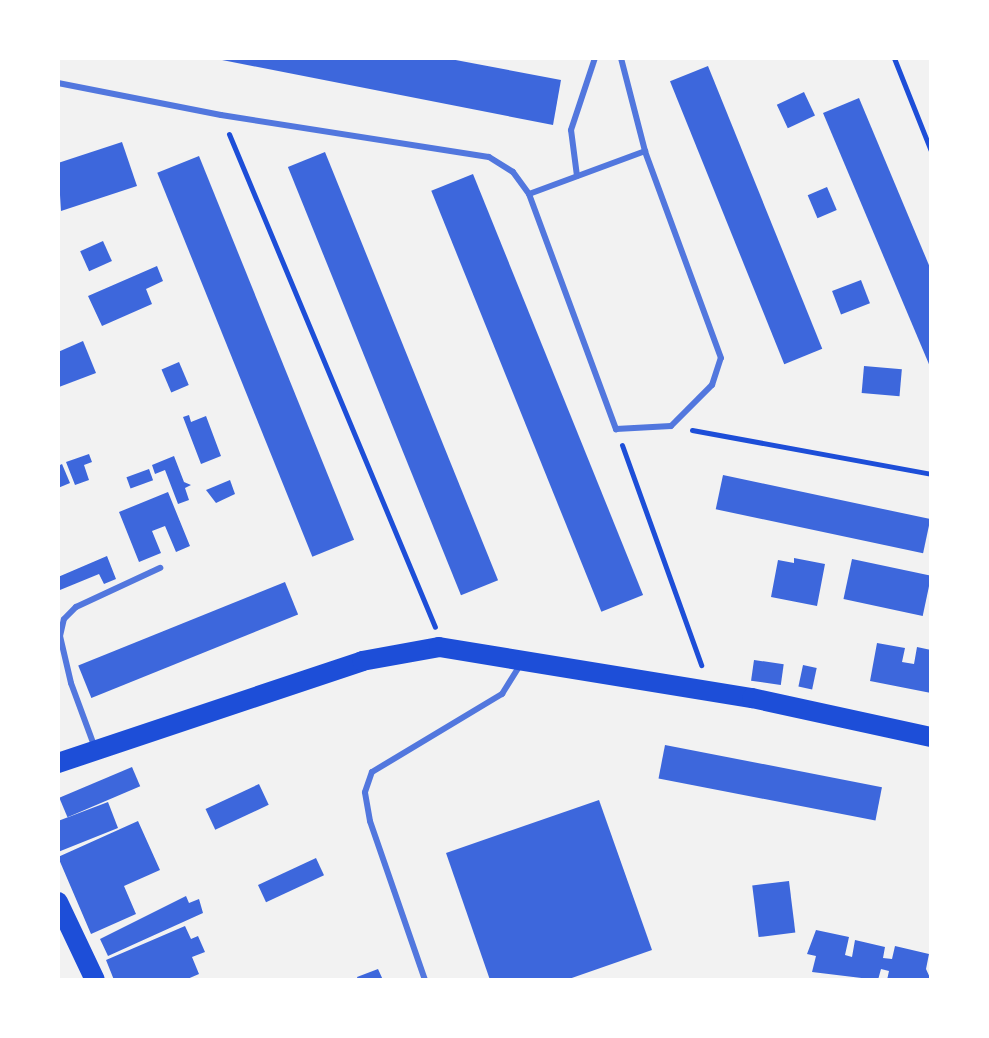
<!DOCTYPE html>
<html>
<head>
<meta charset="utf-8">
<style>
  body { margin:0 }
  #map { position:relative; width:989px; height:1038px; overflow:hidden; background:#f2f2f2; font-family:"DM Sans",sans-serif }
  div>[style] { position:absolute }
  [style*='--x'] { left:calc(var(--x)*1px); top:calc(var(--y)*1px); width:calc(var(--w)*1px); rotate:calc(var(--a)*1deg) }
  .building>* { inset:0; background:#3d67dc; transform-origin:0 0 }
  .path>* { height:5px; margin:-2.5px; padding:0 2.5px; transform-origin:2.5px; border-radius:2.5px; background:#1d4ed8 }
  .service>* { height:6px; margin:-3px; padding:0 3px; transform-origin:3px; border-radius:3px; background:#5277de }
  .primary>* { height:20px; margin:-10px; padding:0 10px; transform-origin:10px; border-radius:10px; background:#1d4ed8 }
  span { translate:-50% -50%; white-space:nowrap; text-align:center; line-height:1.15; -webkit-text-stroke:8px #fff; paint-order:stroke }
  .frame { position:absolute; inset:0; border:60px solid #fff; pointer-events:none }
</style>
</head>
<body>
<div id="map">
  <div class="building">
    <i style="clip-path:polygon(445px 58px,561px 80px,553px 125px,217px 59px)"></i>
    <i style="left:708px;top:66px;width:305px;height:41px;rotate:68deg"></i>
    <i style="left:804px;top:92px;width:26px;height:30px;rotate:65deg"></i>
    <i style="clip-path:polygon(859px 98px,931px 270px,931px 369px,823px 113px)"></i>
    <i style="clip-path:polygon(122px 142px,137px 186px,61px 211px,58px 163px)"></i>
    <i style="left:325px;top:152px;width:462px;height:40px;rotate:68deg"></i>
    <i style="left:199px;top:156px;width:414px;height:45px;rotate:68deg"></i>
    <i style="left:473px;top:174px;width:454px;height:45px;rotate:68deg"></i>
    <i style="left:827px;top:187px;width:25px;height:21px;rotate:67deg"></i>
    <i style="left:103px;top:241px;width:22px;height:25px;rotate:66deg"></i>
    <i style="clip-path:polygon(157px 266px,163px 281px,146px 289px,152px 304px,102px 326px,88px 296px)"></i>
    <i style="left:861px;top:280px;width:25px;height:31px;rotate:69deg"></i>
    <i style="clip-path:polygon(83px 341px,96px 373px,59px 387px,58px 352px)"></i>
    <i style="left:179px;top:362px;width:25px;height:19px;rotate:67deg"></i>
    <i style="left:864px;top:366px;width:38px;height:27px;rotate:5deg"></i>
    <i style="clip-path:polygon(189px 415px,191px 422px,206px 416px,221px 456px,201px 464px,183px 417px)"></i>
    <i style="clip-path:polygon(89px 454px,92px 462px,84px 465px,89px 480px,75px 485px,66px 462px)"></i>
    <i style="clip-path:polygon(174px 456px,184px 482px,191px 485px,185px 488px,189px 500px,178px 504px,165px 470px,155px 474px,152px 465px)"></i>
    <i style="clip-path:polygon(62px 464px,70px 483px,58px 488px,58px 466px)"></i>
    <i style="left:149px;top:469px;width:12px;height:24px;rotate:70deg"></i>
    <i style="left:723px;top:475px;width:212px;height:35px;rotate:12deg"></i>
    <i style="clip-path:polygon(230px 480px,235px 494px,216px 503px,206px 490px)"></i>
    <i style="clip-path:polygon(168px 492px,190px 546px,176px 552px,165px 526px,152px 531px,161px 553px,139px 562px,119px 512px)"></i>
    <i style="clip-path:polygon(107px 556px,116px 579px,104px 584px,99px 574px,60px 590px,58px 577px)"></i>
    <i style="clip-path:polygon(794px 558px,825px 564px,817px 606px,771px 597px,778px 560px,794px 563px)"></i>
    <i style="left:852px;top:559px;width:81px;height:41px;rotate:12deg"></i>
    <i style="left:285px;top:582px;width:35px;height:223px;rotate:68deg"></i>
    <i style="clip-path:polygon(877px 643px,905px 648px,902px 662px,914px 664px,917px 647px,931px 650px,931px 693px,870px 681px)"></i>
    <i style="left:754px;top:660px;width:30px;height:21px;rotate:8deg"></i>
    <i style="left:803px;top:665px;width:14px;height:22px;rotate:12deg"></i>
    <i style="left:665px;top:745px;width:221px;height:34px;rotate:11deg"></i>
    <i style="left:132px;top:767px;width:21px;height:79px;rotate:67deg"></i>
    <i style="left:259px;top:784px;width:23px;height:59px;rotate:65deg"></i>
    <i style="clip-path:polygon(599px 800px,652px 950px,566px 980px,490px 980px,446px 853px)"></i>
    <i style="clip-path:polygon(108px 802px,118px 828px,58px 852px,58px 821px)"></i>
    <i style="clip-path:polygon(138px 821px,160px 870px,124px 886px,136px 914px,91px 934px,58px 857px)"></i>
    <i style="left:316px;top:858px;width:19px;height:64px;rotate:65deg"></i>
    <i style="left:789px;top:881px;width:52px;height:37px;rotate:83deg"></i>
    <i style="clip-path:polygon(186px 896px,189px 903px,199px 899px,203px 913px,108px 956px,100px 939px)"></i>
    <i style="clip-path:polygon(185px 926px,191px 939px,198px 936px,205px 952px,192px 957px,199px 974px,185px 980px,114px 980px,106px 960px)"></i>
    <i style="clip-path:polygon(816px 930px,849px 937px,845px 955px,852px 957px,855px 940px,885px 947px,883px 958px,892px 959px,895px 946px,929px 954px,926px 969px,931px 980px,887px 980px,889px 971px,881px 969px,878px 980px,812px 972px,816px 956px,807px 954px)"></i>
    <i style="clip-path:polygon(378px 969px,383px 980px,358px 980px,357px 977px)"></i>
  </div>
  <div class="path">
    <i style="--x:894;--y:58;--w:100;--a:68.3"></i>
    <i style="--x:229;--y:134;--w:534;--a:67.32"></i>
    <i style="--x:692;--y:430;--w:243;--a:10.4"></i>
    <i style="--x:622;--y:445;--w:234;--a:70.2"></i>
  </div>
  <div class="service">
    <i style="--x:58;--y:83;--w:166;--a:11.1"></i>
    <i style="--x:221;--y:115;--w:271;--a:8.9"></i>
    <i style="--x:489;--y:157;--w:28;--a:32"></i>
    <i style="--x:513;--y:172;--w:27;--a:54"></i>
    <i style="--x:529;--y:194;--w:251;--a:69.7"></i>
    <i style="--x:616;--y:429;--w:55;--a:-3.1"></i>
    <i style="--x:671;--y:426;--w:58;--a:-45"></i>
    <i style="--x:712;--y:385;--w:28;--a:-72"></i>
    <i style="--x:721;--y:358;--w:221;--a:-110.2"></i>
    <i style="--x:645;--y:151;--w:96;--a:-104.5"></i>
    <i style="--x:577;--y:176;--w:46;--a:-97.4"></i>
    <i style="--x:571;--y:130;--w:76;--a:-71.6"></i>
    <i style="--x:529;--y:194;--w:124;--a:-20.3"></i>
    <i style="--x:95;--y:748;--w:69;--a:-110.3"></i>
    <i style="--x:71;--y:683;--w:48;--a:-103.2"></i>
    <i style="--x:60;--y:636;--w:17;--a:-77"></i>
    <i style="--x:64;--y:619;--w:17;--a:-45"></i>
    <i style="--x:76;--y:607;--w:93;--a:-24.9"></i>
    <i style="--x:425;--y:980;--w:168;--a:-109.1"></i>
    <i style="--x:370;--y:821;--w:29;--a:-100"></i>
    <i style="--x:365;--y:792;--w:21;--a:-71"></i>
    <i style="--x:372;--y:772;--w:152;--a:-31"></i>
    <i style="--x:502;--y:694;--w:36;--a:-58"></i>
  </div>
  <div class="primary">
    <i style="--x:58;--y:763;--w:321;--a:-18.5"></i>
    <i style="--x:362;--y:661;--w:78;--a:-10.3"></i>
    <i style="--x:439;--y:647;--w:317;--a:9.3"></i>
    <i style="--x:752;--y:698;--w:183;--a:12.3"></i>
    <i style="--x:58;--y:902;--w:86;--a:64.6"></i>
  </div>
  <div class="frame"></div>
</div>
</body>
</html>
